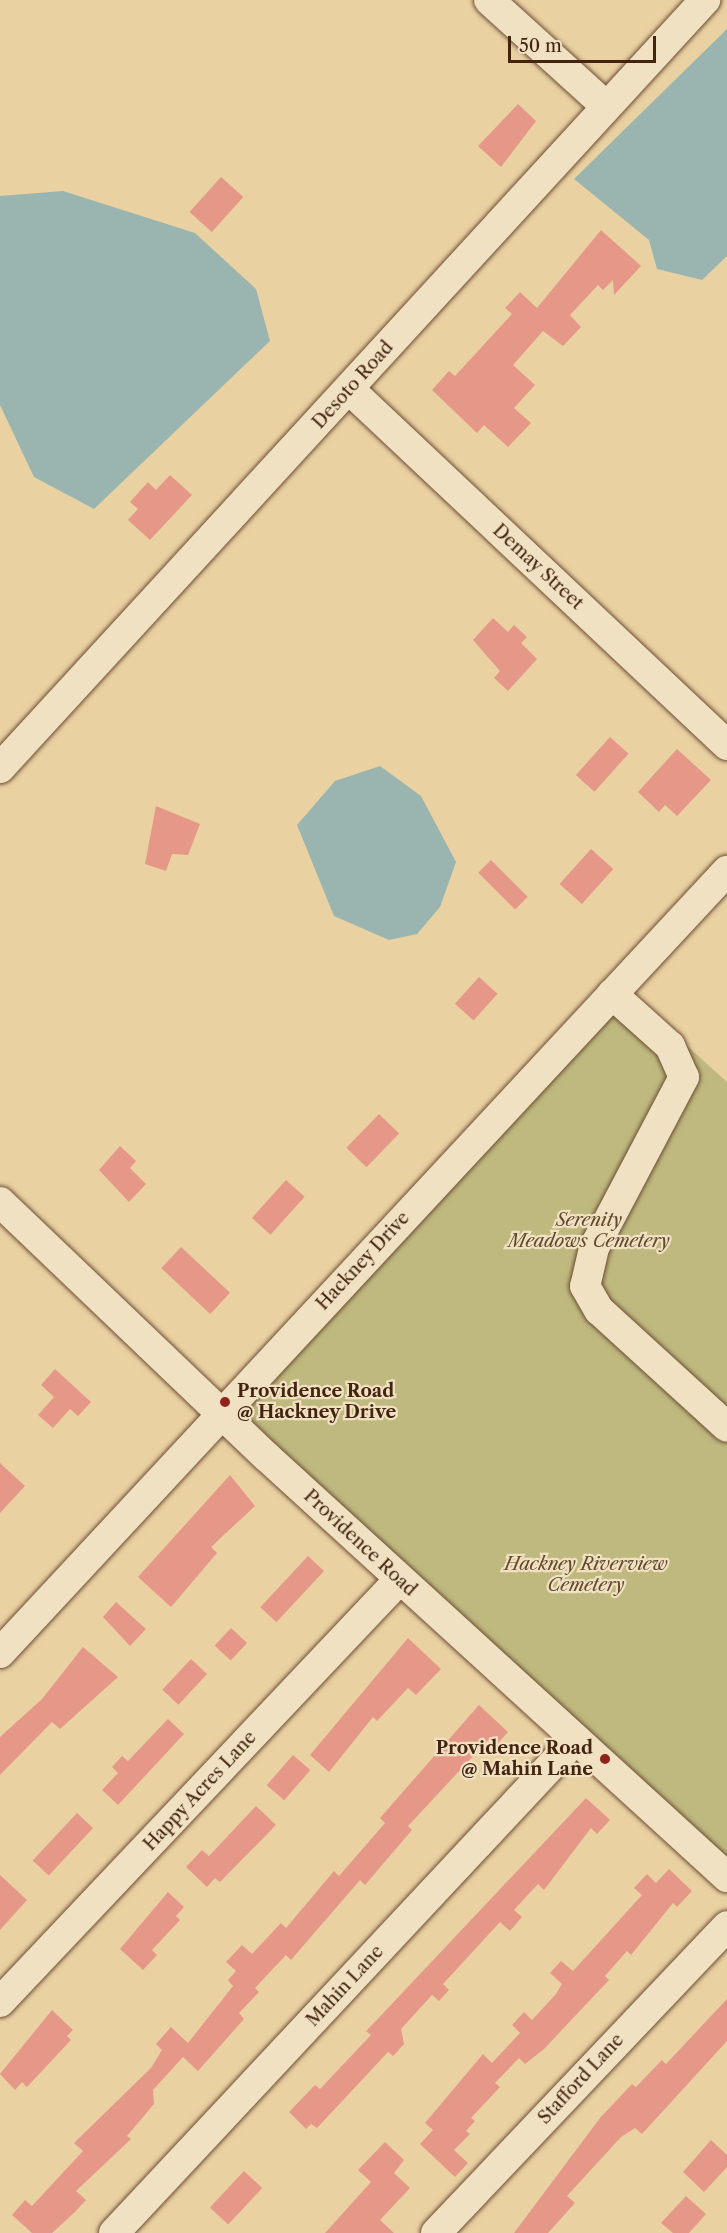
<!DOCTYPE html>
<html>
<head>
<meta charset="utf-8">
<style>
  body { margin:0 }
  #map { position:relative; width:727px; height:2233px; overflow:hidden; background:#ead1a2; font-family:"Libre Caslon Text",serif }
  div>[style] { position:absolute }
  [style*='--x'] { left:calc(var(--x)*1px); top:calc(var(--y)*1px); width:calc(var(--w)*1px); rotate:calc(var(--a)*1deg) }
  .green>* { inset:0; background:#bfb97f }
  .water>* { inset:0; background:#9ab5af }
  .building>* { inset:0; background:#e69888; transform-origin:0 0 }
  .roads { filter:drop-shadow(0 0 2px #6d4f34) drop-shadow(0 0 2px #6d4f34) }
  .minor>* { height:30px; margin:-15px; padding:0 15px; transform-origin:15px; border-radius:15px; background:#f1e1c3 }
  .dots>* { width:16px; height:16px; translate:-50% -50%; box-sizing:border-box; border:3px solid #f1e1c3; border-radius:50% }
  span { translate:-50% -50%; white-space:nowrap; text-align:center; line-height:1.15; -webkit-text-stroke:4.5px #f1e1c3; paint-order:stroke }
  .street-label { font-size:18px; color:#43240f }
  .park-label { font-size:18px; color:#62492b; font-style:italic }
  .poi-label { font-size:18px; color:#43240f; font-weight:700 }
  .left { translate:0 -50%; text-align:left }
  .right { translate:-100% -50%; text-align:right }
  .scale { position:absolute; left:508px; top:36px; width:148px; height:27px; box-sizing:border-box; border:3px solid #43240f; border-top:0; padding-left:8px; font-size:18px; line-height:21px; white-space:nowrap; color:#43240f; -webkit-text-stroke:4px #f1e1c3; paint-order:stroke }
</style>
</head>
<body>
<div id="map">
  <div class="green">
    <i style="clip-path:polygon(620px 985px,727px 1082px,727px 1870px,240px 1415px)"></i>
  </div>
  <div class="water">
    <i style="clip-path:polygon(727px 29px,727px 256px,702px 280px,657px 269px,649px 240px,574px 179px)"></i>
    <i style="clip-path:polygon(63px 191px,195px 233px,256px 289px,270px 341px,94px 509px,34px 477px,0 405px,0 196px)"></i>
    <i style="clip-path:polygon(380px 766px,421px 796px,456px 862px,440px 907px,417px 934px,389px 940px,334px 916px,297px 825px,335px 781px)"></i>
  </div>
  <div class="building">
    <i style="clip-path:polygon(518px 104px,536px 121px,501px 167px,478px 146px)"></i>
    <i style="left:221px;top:177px;width:30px;height:47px;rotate:42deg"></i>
    <i style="clip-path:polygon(601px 230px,641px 266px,614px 295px,613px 280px,603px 290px,598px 285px,570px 315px,581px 327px,563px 346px,543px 331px,513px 365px,535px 385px,514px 408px,531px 423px,508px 447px,484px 425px,477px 433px,432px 390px,449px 371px,455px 376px,512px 314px,505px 308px,520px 292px,537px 308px)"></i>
    <i style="clip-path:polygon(170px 475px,192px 495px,150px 540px,128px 520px,138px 509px,130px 502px,148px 482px,156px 490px)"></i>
    <i style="clip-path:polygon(493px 618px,508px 632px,514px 625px,527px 637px,521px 643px,537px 659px,508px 691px,494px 678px,500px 671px,473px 640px)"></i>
    <i style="left:610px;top:737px;width:25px;height:51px;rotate:42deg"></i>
    <i style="clip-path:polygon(677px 749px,711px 780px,677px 816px,665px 805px,659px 812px,638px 792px)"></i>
    <i style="clip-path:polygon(156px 806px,200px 824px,188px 855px,172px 854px,166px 871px,145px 864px)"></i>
    <i style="left:591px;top:849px;width:30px;height:47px;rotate:42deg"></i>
    <i style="left:491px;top:860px;width:52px;height:18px;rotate:45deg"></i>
    <i style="left:479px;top:977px;width:25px;height:36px;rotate:42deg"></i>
    <i style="left:379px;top:1114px;width:28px;height:47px;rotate:44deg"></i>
    <i style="clip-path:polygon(120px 1146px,136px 1161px,130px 1168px,146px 1184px,129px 1202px,99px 1170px)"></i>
    <i style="left:286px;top:1180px;width:25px;height:51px;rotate:42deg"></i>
    <i style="left:181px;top:1247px;width:67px;height:29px;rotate:43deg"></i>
    <i style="clip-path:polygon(55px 1369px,91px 1402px,78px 1416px,70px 1409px,53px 1428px,38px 1415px,54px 1397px,41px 1385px)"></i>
    <i style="clip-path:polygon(0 1463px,25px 1486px,0 1513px)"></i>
    <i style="clip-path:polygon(230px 1475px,255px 1506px,211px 1547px,217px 1553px,171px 1607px,138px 1577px)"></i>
    <i style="left:308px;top:1556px;width:22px;height:70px;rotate:43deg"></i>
    <i style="clip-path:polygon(116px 1602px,146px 1629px,130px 1646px,103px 1617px)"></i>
    <i style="left:231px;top:1628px;width:22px;height:24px;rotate:43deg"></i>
    <i style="clip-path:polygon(408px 1638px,441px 1669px,416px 1695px,408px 1688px,377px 1721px,373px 1717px,329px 1772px,310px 1755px)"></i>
    <i style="clip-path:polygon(83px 1647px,118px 1677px,60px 1729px,52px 1722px,0 1775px,0 1737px,42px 1699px)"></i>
    <i style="left:191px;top:1659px;width:22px;height:42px;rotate:43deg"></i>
    <i style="clip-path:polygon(479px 1705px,508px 1732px,497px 1744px,490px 1738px,408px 1826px,412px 1830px,365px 1885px,360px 1880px,291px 1960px,286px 1955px,255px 1988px,259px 1992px,239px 2013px,244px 2019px,198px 2071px,183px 2057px,153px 2090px,154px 2104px,127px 2136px,131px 2139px,76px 2191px,86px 2200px,75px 2212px,52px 2233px,32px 2233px,12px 2215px,25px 2200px,32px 2206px,83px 2151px,74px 2143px,151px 2068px,162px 2050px,156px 2044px,171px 2027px,188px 2043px,233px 1986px,228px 1980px,236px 1971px,226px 1962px,242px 1945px,252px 1954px,281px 1923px,286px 1928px,334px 1871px,339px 1876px,385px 1823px,380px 1818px)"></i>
    <i style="clip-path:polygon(168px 1719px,184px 1734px,118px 1805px,102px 1790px,118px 1773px,112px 1767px,122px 1756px,128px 1761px)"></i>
    <i style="left:293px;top:1755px;width:23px;height:40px;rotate:41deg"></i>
    <i style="clip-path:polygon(586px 1798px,610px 1820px,597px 1834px,591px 1828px,544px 1890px,538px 1884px,514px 1910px,522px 1917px,510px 1931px,500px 1922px,443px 1984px,449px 1990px,439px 2001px,432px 1995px,401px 2029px,404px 2044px,393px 2056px,388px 2052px,317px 2128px,311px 2124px,306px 2129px,289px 2112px,315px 2085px,320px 2089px,371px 2035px,366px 2031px,372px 2025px)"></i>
    <i style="clip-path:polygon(256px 1806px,276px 1825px,220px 1882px,215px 1878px,207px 1887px,186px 1867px,202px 1850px,209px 1856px)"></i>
    <i style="left:77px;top:1813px;width:22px;height:65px;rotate:43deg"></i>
    <i style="clip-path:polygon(669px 1869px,692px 1891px,677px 1907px,673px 1903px,631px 1955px,627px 1951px,605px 1976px,609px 1980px,544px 2049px,525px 2064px,519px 2058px,495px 2083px,500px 2087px,471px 2118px,475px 2121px,466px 2131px,470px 2134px,454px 2150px,468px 2163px,455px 2177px,420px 2144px,433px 2130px,425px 2123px,483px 2054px,492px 2063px,520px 2033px,512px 2025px,524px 2012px,532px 2020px,556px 1994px,562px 1984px,550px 1973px,561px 1961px,573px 1971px,642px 1895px,634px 1888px,647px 1874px,656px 1883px)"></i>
    <i style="clip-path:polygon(0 1875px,27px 1900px,0 1930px)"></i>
    <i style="clip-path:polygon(168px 1892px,184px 1907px,176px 1916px,180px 1920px,152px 1950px,157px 1955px,143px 1970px,120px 1949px)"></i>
    <i style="clip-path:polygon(727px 1999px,727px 2041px,642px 2134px,635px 2128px,621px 2137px,567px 2196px,575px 2203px,548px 2233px,514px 2233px,600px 2118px,632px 2084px,636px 2087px,662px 2060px,666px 2064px)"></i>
    <i style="clip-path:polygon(52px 2010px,73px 2030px,67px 2036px,71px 2040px,27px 2087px,22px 2082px,15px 2090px,0 2074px)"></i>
    <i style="clip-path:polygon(711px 2140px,727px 2155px,727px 2167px,704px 2192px,683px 2172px)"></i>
    <i style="clip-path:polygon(385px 2142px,404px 2160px,394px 2173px,410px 2188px,380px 2220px,394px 2233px,325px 2233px,371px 2182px,358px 2170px)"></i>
    <i style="left:244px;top:2171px;width:25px;height:50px;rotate:43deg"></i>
    <i style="clip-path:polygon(686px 2196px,706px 2214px,689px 2233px,673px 2233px,661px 2223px)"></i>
  </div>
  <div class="roads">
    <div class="minor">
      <i style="--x:489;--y:0;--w:156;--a:42.2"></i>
      <i style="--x:350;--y:390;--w:518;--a:43.28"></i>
      <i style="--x:0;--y:768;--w:1043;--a:-47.45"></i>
      <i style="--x:612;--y:994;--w:78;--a:41.9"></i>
      <i style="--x:670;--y:1046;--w:34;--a:66"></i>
      <i style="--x:684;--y:1077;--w:193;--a:117.8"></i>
      <i style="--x:594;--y:1248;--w:39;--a:103"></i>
      <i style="--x:585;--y:1286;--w:28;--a:60"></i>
      <i style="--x:599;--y:1310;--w:173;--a:42.4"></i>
      <i style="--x:0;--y:1202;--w:369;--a:43.7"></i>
      <i style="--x:267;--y:1457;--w:623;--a:42.4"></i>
      <i style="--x:0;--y:1653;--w:1068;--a:-47.09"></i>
      <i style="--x:0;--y:2002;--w:581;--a:-46.6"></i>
      <i style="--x:114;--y:2233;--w:676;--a:-46.92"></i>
      <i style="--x:436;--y:2233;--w:423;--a:-46.5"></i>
    </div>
  </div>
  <div class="dots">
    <i style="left:225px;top:1402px;background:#8f2418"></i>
    <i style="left:605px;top:1759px;background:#8f2418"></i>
  </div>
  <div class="street-label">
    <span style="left:353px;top:385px;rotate:-48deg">Desoto Road</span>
    <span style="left:538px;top:567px;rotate:43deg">Demay Street</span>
    <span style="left:363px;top:1261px;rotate:-47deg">Hackney Drive</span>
    <span style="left:360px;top:1543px;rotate:43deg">Providence Road</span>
    <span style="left:200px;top:1791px;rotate:-47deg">Happy Acres Lane</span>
    <span style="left:345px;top:1986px;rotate:-47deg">Mahin Lane</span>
    <span style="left:581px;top:2079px;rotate:-47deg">Stafford Lane</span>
  </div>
  <div class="park-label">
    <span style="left:589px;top:1231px">Serenity<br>Meadows Cemetery</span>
    <span style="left:586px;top:1575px">Hackney Riverview<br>Cemetery</span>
  </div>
  <div class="poi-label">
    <span class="left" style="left:237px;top:1402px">Providence Road<br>@ Hackney Drive</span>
    <span class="right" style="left:593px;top:1759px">Providence Road<br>@ Mahin Lane</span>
  </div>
  <div class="scale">50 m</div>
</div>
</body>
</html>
